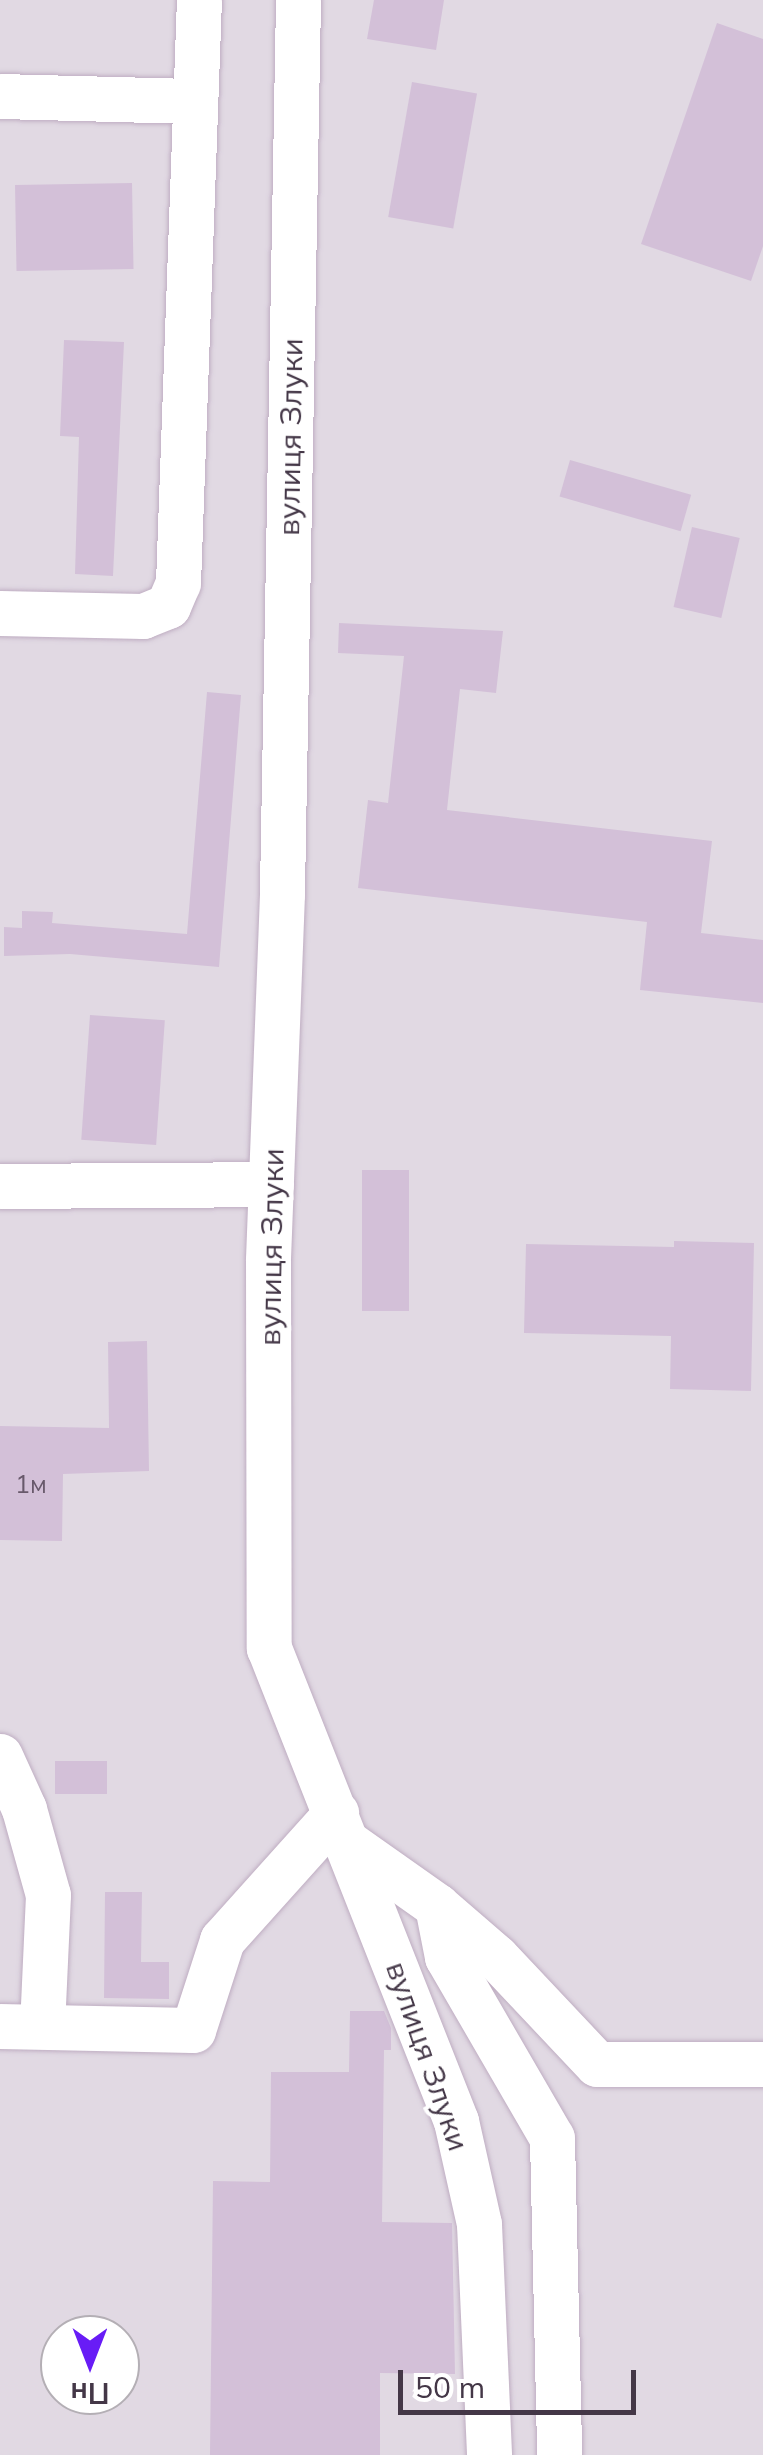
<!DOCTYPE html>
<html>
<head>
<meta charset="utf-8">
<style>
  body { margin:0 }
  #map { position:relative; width:763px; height:2455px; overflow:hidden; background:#f2e8f4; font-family:Mulish,sans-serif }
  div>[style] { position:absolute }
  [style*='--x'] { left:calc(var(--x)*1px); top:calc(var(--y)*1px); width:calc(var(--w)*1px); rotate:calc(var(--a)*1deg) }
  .industrial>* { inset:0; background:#e1d9e3 }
  .building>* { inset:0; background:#d3c0d8; transform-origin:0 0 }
  .roads { filter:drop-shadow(0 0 2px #bfadc2) drop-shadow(0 0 2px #bfadc2) }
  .minor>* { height:45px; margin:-22.5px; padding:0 22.5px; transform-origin:22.5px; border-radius:22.5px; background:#fff }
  span { translate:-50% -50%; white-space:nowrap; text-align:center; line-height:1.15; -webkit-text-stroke:8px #fff; paint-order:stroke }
  .number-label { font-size:25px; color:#68596b }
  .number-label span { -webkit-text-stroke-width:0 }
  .street-label { font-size:30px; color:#443747 }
  .north { position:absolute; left:40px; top:2315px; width:100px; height:100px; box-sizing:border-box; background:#fff; border:2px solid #b4afb5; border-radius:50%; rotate:180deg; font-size:28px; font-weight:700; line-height:40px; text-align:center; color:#443747 }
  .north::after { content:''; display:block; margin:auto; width:35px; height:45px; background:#681cf6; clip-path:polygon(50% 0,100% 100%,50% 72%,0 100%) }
  .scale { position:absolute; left:398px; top:2370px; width:238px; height:45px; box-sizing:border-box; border:5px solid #443747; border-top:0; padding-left:12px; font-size:30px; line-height:35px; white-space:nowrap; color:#443747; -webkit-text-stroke:8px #fff; paint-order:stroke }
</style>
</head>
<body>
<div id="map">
  <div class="industrial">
    <i style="clip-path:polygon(evenodd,0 0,763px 0,763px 2455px,0 2455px,0 0,60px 2335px,120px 2335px,120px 2395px,60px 2395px,60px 2335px)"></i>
  </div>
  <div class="building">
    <i style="clip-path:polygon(374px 0,444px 0,436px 50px,367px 39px)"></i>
    <i style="clip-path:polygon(717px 23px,763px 39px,763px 246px,751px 281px,641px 244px)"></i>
    <i style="left:412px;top:82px;width:66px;height:137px;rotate:10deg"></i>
    <i style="left:132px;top:183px;width:86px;height:117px;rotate:89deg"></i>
    <i style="clip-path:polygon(64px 340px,124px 342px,113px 576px,75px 574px,79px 437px,60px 436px)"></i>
    <i style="left:570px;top:460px;width:126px;height:38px;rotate:16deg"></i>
    <i style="left:692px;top:527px;width:49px;height:82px;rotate:13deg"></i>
    <i style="clip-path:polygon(339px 623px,503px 631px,496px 693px,460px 689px,447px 810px,712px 841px,701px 933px,763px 940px,763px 1003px,640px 990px,647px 922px,358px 888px,368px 800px,388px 803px,404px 656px,338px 653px)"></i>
    <i style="clip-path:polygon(207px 692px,241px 695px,219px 967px,70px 954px,4px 956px,4px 927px,22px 928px,22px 911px,53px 912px,52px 923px,187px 934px)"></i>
    <i style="left:90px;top:1015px;width:75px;height:125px;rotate:4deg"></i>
    <i style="left:362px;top:1170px;width:47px;height:141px"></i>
    <i style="clip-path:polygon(674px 1241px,754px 1243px,751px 1391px,670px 1389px,671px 1336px,524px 1333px,526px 1244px,674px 1247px)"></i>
    <i style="clip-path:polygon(147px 1341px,149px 1471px,63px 1474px,62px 1541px,0 1540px,0 1426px,109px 1428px,108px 1342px)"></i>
    <i style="left:107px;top:1761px;width:33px;height:52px;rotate:90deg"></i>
    <i style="clip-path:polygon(105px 1892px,142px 1892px,141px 1962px,169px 1962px,169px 1999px,104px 1998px)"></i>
    <i style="clip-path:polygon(350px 2011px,384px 2011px,391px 2028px,391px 2050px,384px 2050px,382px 2222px,452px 2223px,455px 2374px,380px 2373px,380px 2455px,210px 2455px,213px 2181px,270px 2182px,271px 2072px,349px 2072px)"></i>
  </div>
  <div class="roads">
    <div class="minor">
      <i style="--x:298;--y:0;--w:894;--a:91.03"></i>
      <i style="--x:282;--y:894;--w:367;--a:92.2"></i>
      <i style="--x:268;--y:1261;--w:387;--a:89.9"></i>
      <i style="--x:269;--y:1648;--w:509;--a:68.43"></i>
      <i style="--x:456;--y:2121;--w:106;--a:77.4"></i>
      <i style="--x:479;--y:2224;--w:231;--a:87.5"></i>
      <i style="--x:0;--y:96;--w:195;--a:1.5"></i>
      <i style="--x:0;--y:613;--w:143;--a:1.2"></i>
      <i style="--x:143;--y:616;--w:27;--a:-22"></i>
      <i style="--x:168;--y:606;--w:25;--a:-67"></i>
      <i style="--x:178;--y:583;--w:583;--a:-87.94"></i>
      <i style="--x:0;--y:1186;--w:271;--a:-0.4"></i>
      <i style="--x:0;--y:1756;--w:58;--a:65.6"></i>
      <i style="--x:24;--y:1809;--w:89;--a:74.4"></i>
      <i style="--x:48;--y:1895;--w:131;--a:92.6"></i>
      <i style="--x:348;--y:1843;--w:109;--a:35.3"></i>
      <i style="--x:437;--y:1906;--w:52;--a:78.9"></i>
      <i style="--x:447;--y:1957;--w:209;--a:59.9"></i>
      <i style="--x:552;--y:2138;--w:317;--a:88.7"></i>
      <i style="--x:437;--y:1906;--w:78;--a:40.8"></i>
      <i style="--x:496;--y:1957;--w:147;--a:46.7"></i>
      <i style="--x:597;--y:2064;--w:166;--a:0"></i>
      <i style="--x:0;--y:2026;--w:193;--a:1.2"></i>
      <i style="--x:193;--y:2030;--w:95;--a:-72.1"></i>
      <i style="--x:222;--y:1940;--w:171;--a:-48.1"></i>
    </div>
  </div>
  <div class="number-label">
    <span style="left:31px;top:1484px">1м</span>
  </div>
  <div class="street-label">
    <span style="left:290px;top:437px;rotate:-89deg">вулиця Злуки</span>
    <span style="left:271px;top:1247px;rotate:-89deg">вулиця Злуки</span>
    <span style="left:428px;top:2056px;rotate:71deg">вулиця Злуки</span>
  </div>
  <div class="north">Пн</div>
  <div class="scale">50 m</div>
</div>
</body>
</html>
